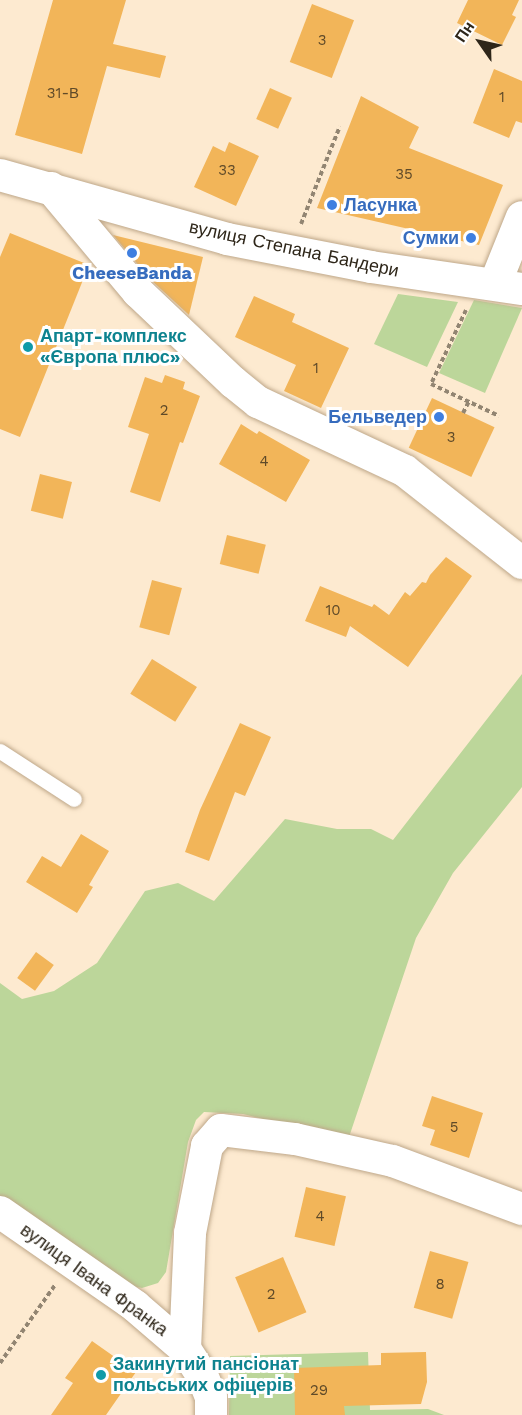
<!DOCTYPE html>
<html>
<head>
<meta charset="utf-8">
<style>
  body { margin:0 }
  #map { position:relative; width:522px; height:1415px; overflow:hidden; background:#fdead0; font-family:"Work Sans",sans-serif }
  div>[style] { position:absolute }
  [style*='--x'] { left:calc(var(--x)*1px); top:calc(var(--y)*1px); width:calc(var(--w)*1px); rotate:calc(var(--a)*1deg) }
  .green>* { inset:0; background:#bcd69a }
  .building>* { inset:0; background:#f2b559; transform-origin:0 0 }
  .path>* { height:4px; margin-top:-2px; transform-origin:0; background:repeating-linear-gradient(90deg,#928572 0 4.5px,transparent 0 7.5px) }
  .roads { filter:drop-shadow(0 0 2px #bea789) drop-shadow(0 0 2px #bea789) }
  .lane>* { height:15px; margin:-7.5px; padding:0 7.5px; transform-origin:7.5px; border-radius:7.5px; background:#fff }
  .street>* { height:32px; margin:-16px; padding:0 16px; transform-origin:16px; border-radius:16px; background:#fff }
  .dots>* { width:16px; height:16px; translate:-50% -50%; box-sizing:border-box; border:3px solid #fff; border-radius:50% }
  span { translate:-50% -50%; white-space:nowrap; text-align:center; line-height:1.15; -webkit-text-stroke:6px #fff; paint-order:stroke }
  .number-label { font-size:15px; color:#5f4a29 }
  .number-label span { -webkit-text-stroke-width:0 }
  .shop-label { font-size:18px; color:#366cbe; font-weight:700 }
  .left { translate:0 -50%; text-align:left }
  .right { translate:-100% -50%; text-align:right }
  .street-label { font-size:18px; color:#2e2619 }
  .culture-label { font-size:18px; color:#0d838f; font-weight:700 }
  .north { position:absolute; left:450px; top:12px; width:60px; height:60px; -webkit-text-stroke:4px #fff; paint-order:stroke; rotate:304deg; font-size:16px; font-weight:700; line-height:24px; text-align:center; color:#2e2619 }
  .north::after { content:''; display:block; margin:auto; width:21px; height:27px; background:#2e2619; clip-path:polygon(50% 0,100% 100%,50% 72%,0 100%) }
</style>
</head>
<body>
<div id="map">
  <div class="green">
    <i style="clip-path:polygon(398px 294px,458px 302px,427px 367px,374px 344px)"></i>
    <i style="clip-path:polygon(474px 300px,522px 308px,485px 393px,439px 373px)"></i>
    <i style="clip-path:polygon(522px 674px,522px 787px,453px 873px,416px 938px,348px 1140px,243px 1114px,204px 1112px,196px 1120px,188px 1142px,166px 1272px,158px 1283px,142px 1288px,132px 1286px,0 1198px,0 983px,22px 999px,54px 991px,97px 963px,145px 891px,178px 883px,214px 901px,285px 819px,337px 829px,371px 829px,393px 840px)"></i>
    <i style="clip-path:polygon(368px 1352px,370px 1410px,428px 1409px,444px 1415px,229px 1415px,230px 1356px)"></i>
  </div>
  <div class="building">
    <i style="clip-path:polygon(53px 0,126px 0,113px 44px,166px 56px,160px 78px,107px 66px,82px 154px,15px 135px)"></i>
    <i style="clip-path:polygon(468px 0,519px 0,512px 15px,516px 17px,502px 45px,457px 23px)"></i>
    <i style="left:312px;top:4px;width:45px;height:62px;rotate:21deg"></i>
    <i style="clip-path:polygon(494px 69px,522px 81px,522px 123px,516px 121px,509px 138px,473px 123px)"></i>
    <i style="left:270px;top:88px;width:24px;height:34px;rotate:24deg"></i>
    <i style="clip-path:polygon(361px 96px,419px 127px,409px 148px,503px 185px,479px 245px,317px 208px)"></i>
    <i style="clip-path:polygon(229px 142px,259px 156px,236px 206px,194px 187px,213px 146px,225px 152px)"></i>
    <i style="clip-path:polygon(10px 233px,89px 265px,20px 437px,0 429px,0 257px)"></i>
    <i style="clip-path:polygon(113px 235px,203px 257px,189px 315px,151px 280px)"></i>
    <i style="clip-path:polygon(254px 296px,295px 314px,292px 322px,349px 348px,321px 408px,284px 391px,296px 365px,235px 337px)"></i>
    <i style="clip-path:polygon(165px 375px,185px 382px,183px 389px,200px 396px,183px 443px,180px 442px,160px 502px,130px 492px,149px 434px,128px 427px,145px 377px,162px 383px)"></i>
    <i style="left:432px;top:398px;width:69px;height:55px;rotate:25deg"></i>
    <i style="clip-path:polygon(241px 424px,257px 434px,259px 431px,310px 460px,286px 502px,219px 464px)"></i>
    <i style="left:40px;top:474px;width:33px;height:38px;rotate:14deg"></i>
    <i style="left:227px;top:535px;width:40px;height:30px;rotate:14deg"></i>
    <i style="clip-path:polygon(446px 557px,472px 576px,408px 667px,350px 626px,346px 637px,305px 621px,320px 586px,372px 607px,374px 604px,389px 615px,405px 592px,410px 596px,422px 582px,426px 583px,430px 575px)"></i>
    <i style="left:152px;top:580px;width:31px;height:49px;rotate:15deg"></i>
    <i style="left:152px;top:659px;width:53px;height:41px;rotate:32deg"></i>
    <i style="clip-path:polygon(240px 723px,271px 737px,245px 796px,235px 792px,209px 861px,185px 852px,200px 810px)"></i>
    <i style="clip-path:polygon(81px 834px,109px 851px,89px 885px,93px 887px,77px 913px,26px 882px,42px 856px,61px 867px)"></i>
    <i style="left:36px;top:952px;width:22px;height:32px;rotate:36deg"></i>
    <i style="clip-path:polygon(432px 1096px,483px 1113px,469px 1158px,430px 1145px,435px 1130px,422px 1126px)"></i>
    <i style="left:306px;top:1187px;width:41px;height:51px;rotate:13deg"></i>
    <i style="left:430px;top:1251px;width:40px;height:59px;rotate:16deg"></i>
    <i style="left:283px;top:1257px;width:60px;height:52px;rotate:67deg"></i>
    <i style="clip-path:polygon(92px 1341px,136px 1372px,106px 1415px,51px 1415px,73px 1383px,65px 1378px)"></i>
    <i style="clip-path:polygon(426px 1352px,427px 1382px,421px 1404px,344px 1406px,345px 1415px,295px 1415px,294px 1368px,381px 1365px,381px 1353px)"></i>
  </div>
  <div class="path">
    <i style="--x:301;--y:224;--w:105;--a:-68.3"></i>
    <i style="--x:466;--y:310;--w:82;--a:115.3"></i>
    <i style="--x:431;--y:384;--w:75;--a:25.2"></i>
    <i style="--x:463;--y:413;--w:13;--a:-63"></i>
    <i style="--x:0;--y:1363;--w:95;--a:-54.8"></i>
  </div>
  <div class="roads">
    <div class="lane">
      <i style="--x:0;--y:751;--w:88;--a:33"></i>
    </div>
    <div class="street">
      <i style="--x:0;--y:175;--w:236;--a:15.7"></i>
      <i style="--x:227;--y:239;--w:147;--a:11"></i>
      <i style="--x:371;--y:267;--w:153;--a:8.3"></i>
      <i style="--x:51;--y:188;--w:136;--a:50.1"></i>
      <i style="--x:138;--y:292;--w:131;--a:43.5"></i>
      <i style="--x:233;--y:382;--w:32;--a:39"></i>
      <i style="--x:258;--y:402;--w:162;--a:25.1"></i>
      <i style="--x:405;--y:471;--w:149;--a:38.2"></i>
      <i style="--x:495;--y:284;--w:72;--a:-68.1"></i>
      <i style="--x:0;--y:1212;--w:165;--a:34.8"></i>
      <i style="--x:135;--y:1306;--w:66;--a:40.7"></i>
      <i style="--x:185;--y:1349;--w:31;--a:57"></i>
      <i style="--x:202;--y:1375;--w:24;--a:68"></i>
      <i style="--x:211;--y:1397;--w:18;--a:90"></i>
      <i style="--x:185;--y:1349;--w:116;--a:-87.5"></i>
      <i style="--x:190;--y:1233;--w:89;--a:-78.9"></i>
      <i style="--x:207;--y:1146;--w:21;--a:-49"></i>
      <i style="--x:221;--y:1130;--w:75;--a:6.9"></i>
      <i style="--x:295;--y:1139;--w:100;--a:12.7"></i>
      <i style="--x:393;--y:1161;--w:138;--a:20.4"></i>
    </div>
  </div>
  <div class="dots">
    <i style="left:332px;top:205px;background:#3f7fe0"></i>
    <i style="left:471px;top:238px;background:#3f7fe0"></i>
    <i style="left:132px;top:253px;background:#3f7fe0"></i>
    <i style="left:28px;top:347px;background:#0f9aa8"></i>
    <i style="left:439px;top:417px;background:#3f7fe0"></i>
    <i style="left:101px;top:1375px;background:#0f9aa8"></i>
  </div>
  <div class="number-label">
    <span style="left:322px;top:41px">3</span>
    <span style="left:63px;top:94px">31-В</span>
    <span style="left:502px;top:98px">1</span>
    <span style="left:227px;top:171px">33</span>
    <span style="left:404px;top:175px">35</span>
    <span style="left:316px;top:369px">1</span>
    <span style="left:164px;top:411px">2</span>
    <span style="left:451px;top:438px">3</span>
    <span style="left:264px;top:462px">4</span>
    <span style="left:333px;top:611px">10</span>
    <span style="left:454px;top:1128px">5</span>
    <span style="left:320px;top:1217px">4</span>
    <span style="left:440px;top:1285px">8</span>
    <span style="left:271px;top:1295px">2</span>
    <span style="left:319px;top:1391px">29</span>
  </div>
  <div class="shop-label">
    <span class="left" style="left:344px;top:205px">Ласунка</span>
    <span class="right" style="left:459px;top:238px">Сумки</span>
    <span style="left:132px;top:273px">CheeseBanda</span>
    <span class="right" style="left:427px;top:417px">Бельведер</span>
  </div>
  <div class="street-label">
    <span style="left:294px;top:249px;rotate:12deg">вулиця Степана Бандери</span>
    <span style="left:94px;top:1280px;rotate:36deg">вулиця Івана Франка</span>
  </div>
  <div class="culture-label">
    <span class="left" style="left:40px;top:347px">Апарт-комплекс<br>«Європа плюс»</span>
    <span class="left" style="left:113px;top:1375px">Закинутий пансіонат<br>польських офіцерів</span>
  </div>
  <div class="north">Пн</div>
</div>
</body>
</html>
